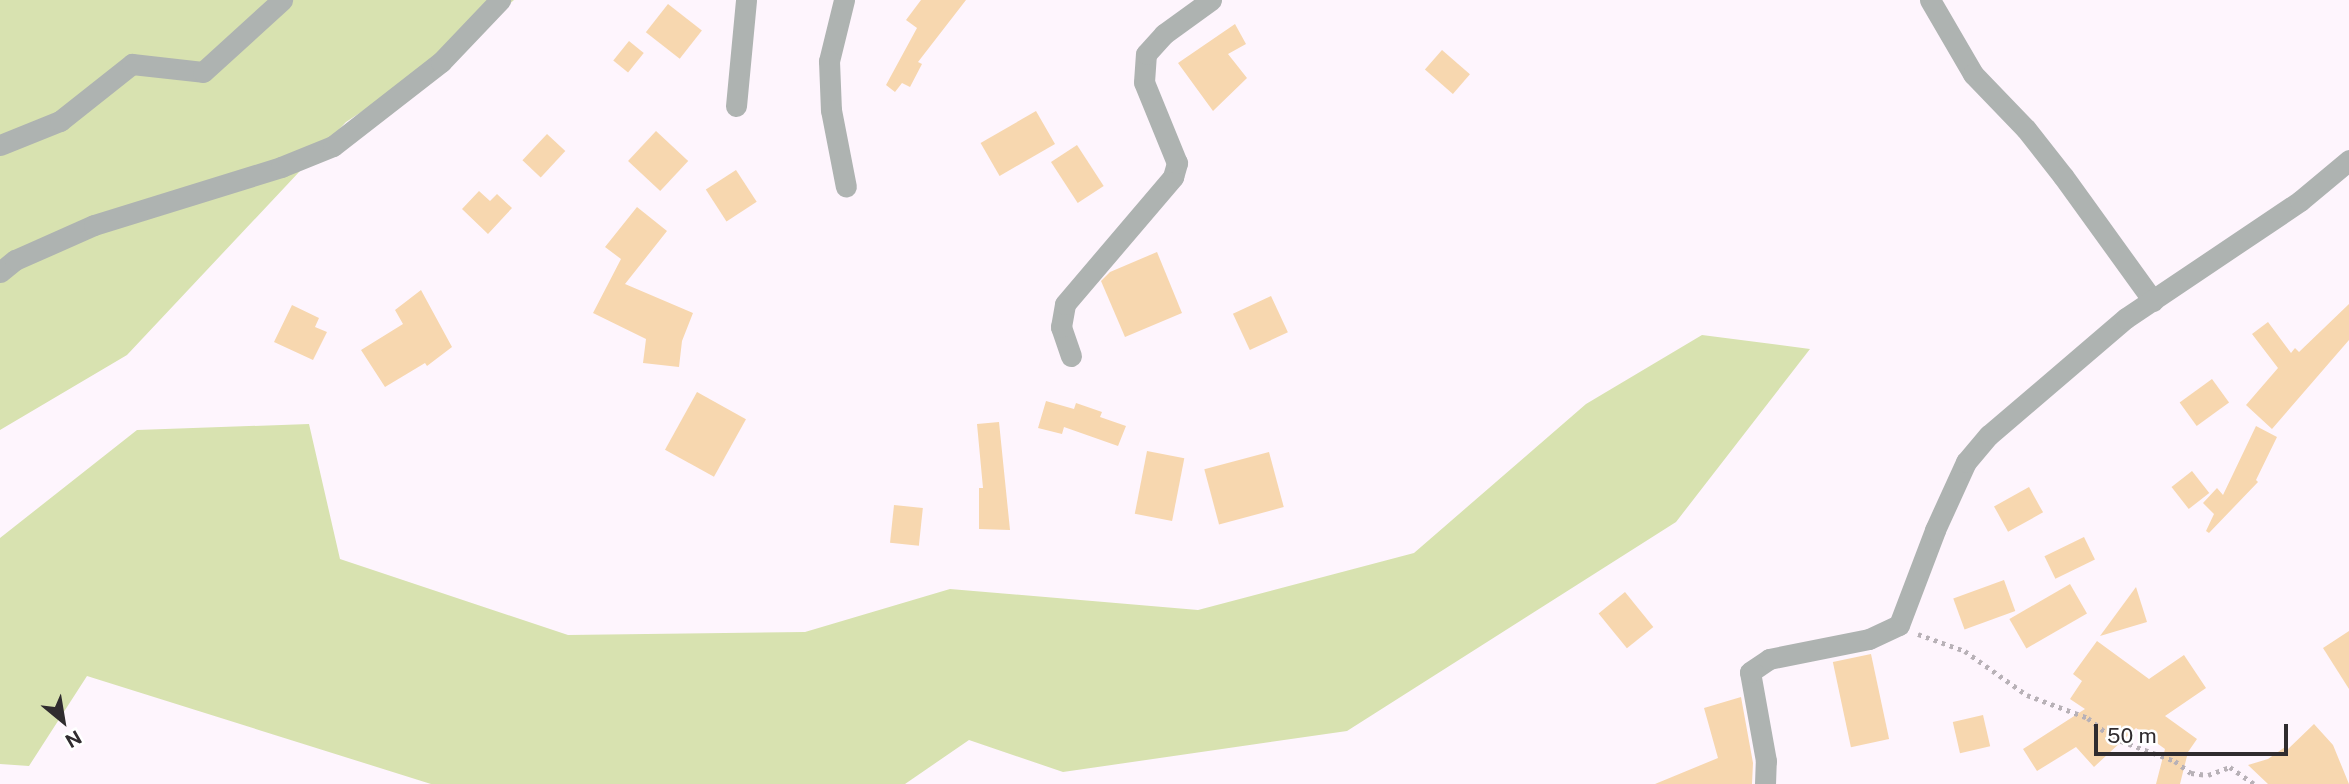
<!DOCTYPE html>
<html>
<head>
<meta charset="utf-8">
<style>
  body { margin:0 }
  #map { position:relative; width:2349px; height:784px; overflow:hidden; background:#fef5fd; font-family:"Public Sans",sans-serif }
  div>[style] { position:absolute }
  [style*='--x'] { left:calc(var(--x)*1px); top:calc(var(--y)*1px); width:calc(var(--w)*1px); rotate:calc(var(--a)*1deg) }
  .green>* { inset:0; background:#d8e2b0 }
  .building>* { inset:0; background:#f7d7af; transform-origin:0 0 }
  .path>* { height:4.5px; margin-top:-2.25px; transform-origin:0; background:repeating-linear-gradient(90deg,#b8b1b7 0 3.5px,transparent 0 8.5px) }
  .street>* { height:21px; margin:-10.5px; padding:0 10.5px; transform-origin:10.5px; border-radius:10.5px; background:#aeb3b1 }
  span { translate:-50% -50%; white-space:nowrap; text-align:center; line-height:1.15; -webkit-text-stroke:5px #fff; paint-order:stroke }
  .north { position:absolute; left:28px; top:686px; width:70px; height:70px; -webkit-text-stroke:5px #fff; paint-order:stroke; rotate:150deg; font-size:19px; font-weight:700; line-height:28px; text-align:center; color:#302c2f }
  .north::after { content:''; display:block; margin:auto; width:24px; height:32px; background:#302c2f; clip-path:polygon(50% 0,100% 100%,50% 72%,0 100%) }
  .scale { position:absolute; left:2094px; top:724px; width:194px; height:32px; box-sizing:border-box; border:4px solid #302c2f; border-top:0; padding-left:9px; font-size:21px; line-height:24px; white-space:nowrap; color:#302c2f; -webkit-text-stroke:5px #fff; paint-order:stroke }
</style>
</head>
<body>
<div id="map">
  <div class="green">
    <i style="clip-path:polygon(0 0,514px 0,459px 48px,346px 122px,127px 355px,0 430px)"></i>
    <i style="clip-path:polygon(1702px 335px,1810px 349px,1676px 522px,1347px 731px,1063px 772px,969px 740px,905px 784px,431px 784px,87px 676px,29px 766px,0 764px,0 538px,137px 430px,309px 424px,340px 559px,568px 635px,805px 632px,950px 589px,1198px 610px,1414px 553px,1586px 404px)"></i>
  </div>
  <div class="building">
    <i style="clip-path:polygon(921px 0,966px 0,918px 62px,922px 64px,910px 87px,902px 83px,895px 92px,886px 85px,917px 28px,906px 20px)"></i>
    <i style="left:668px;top:4px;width:43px;height:36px;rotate:38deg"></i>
    <i style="clip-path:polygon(1235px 24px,1246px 44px,1228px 54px,1247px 78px,1213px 111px,1178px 63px)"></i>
    <i style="left:629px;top:41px;width:19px;height:25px;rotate:39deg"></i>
    <i style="left:1442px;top:50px;width:37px;height:26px;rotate:41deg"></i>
    <i style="left:1036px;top:111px;width:38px;height:64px;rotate:60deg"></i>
    <i style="left:656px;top:131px;width:44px;height:41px;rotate:43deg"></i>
    <i style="left:547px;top:134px;width:25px;height:36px;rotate:43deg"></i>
    <i style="left:1077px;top:145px;width:49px;height:31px;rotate:57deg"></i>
    <i style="left:736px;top:170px;width:38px;height:36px;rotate:57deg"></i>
    <i style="clip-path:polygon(479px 191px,490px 201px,497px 194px,512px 208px,488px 234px,462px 209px)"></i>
    <i style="clip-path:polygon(637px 207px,667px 231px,625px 284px,693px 313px,682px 341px,679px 367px,643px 363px,646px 339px,593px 313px,621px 259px,605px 247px)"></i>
    <i style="clip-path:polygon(1157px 252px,1182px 313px,1125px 337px,1101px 281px,1110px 272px)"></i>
    <i style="clip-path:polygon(421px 290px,452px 347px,427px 366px,425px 363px,385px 387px,361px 350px,403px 324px,395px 310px)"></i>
    <i style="left:1271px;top:296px;width:40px;height:42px;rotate:65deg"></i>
    <i style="clip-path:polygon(2349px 304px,2349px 340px,2272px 429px,2246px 405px,2278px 368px,2252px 334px,2268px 322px,2291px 353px,2295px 348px,2299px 352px)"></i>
    <i style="clip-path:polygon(292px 305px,319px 318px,315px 327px,327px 332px,313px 360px,274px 342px)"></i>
    <i style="left:2212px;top:379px;width:29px;height:40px;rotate:54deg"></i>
    <i style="left:697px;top:392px;width:56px;height:66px;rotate:29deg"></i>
    <i style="clip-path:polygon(1046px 401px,1074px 409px,1076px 403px,1102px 412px,1100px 417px,1126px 426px,1118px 446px,1064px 427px,1062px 434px,1038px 428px)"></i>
    <i style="clip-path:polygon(999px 422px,1010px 530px,979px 529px,979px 488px,983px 488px,977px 424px)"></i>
    <i style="clip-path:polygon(2256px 426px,2277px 437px,2256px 480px,2258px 482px,2209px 533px,2206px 531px,2214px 514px,2203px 503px,2217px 488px,2223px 495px)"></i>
    <i style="left:1147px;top:451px;width:38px;height:64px;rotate:11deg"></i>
    <i style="left:1269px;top:452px;width:57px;height:67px;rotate:75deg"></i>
    <i style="left:2192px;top:471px;width:28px;height:26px;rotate:52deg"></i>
    <i style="left:2029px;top:487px;width:29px;height:40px;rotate:61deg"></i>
    <i style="left:894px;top:505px;width:29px;height:38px;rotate:6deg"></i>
    <i style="left:2084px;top:537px;width:25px;height:44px;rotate:64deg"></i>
    <i style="left:2004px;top:580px;width:33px;height:54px;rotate:70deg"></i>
    <i style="left:2070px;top:584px;width:34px;height:70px;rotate:60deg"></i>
    <i style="clip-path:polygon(2136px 587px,2147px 622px,2100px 636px)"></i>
    <i style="left:1625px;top:592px;width:45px;height:34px;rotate:51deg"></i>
    <i style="clip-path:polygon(2349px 631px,2349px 689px,2323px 648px)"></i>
    <i style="clip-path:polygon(2097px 641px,2149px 679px,2184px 655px,2206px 688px,2165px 716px,2197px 739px,2188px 752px,2180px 784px,2156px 784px,2165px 749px,2136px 728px,2094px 767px,2076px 747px,2037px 771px,2023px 749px,2085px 709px,2070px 699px,2082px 681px,2073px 674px)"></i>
    <i style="left:1871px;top:654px;width:87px;height:39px;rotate:78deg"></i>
    <i style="clip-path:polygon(1741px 697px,1753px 763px,1752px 784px,1655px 784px,1718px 758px,1704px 708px)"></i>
    <i style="left:1983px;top:715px;width:32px;height:31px;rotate:77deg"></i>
    <i style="clip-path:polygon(2314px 724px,2333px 745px,2349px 784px,2268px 784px,2248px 765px,2268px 759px,2285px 747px,2287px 750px)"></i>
  </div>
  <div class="path">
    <i style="--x:1918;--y:634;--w:50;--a:19.9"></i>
    <i style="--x:1965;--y:651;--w:76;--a:35.4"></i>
    <i style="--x:2027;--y:695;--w:65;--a:20.7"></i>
    <i style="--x:2088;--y:718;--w:32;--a:39"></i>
    <i style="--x:2113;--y:738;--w:66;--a:20.4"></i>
    <i style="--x:2175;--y:761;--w:20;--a:37"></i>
    <i style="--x:2191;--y:773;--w:17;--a:7"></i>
    <i style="--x:2208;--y:775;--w:23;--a:-20"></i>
    <i style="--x:2230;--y:767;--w:29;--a:35"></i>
  </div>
  <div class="street">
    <i style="--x:844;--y:0;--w:63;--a:103.8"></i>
    <i style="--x:829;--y:61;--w:49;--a:87.7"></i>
    <i style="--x:831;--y:110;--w:78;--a:79"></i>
    <i style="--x:1930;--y:0;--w:86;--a:59.8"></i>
    <i style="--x:1973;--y:74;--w:76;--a:46.1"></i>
    <i style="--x:2026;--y:129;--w:60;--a:51.8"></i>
    <i style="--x:2063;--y:176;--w:154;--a:54.2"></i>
    <i style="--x:736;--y:106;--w:106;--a:-84.6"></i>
    <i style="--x:0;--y:145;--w:65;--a:-21.8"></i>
    <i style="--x:60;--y:121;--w:92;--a:-38.4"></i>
    <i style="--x:132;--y:64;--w:71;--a:6.4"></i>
    <i style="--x:203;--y:72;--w:107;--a:-42.3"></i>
    <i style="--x:0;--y:272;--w:19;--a:-39"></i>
    <i style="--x:15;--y:260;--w:86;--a:-23.9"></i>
    <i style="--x:94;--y:225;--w:196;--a:-17.2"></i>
    <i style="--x:281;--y:167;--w:56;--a:-22"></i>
    <i style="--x:333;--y:146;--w:137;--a:-37.9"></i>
    <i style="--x:441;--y:62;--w:86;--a:-46.4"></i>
    <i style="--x:1071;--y:356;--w:31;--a:-109"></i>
    <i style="--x:1061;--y:327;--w:23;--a:-80"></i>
    <i style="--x:1065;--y:304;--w:167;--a:-49.6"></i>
    <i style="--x:1173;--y:177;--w:15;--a:-74"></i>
    <i style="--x:1177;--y:163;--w:87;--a:-112.2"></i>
    <i style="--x:1144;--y:82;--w:28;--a:-86"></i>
    <i style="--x:1146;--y:54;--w:27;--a:-48"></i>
    <i style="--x:1164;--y:34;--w:58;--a:-35.9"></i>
    <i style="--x:1765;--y:784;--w:23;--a:-88"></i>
    <i style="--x:1766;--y:761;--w:90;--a:-100.2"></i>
    <i style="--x:1750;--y:672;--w:23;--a:-34"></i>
    <i style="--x:1769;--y:659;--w:102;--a:-11.3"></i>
    <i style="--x:1869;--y:639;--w:33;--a:-25"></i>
    <i style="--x:1899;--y:625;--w:102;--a:-69.2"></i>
    <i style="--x:1935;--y:530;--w:75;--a:-65.5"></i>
    <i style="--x:1966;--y:462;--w:35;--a:-50"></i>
    <i style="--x:1989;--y:435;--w:180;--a:-40.5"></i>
    <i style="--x:2126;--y:318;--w:210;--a:-33.9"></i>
    <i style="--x:2300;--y:201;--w:64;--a:-39.9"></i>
  </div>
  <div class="north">N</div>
  <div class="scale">50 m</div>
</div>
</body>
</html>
